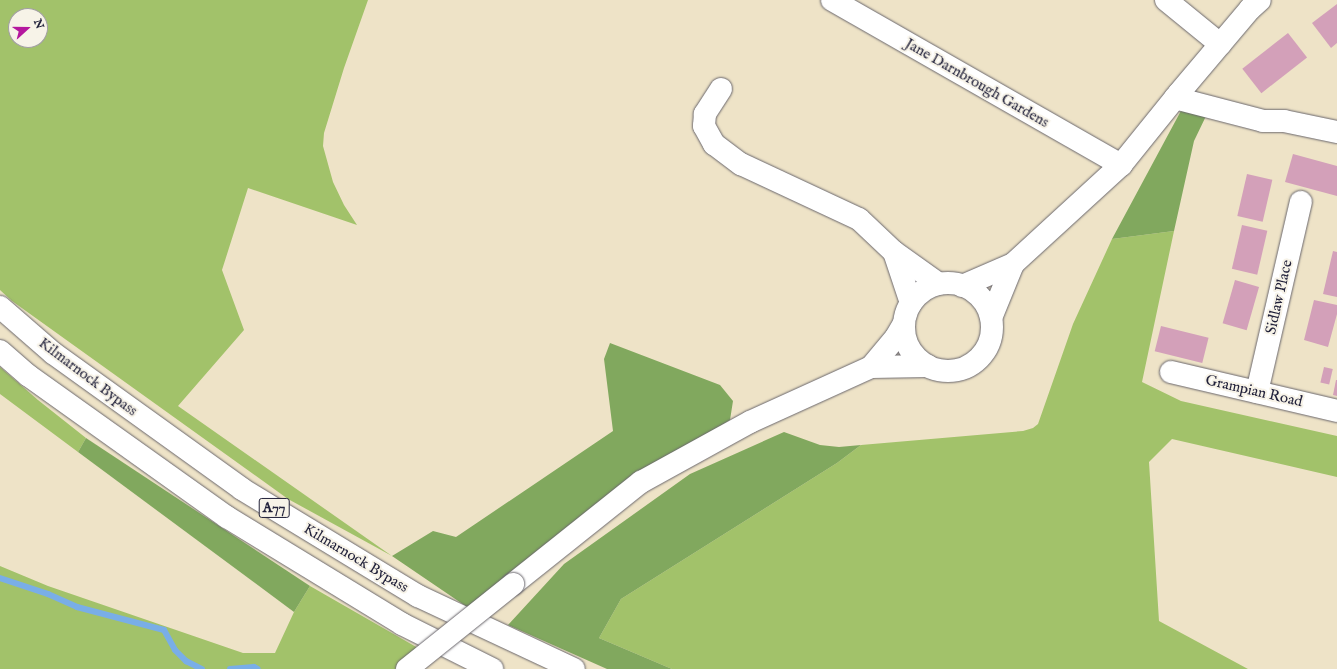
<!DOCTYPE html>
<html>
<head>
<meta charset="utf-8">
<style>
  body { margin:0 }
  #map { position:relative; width:1337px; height:669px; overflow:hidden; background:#eee3c7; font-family:"IM FELL English",serif }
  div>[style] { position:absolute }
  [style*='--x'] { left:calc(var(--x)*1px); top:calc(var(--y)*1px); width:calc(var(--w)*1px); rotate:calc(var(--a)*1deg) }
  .green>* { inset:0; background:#a2c26a }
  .forest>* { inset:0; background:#81a85e }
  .stream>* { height:6px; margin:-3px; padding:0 3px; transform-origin:3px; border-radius:3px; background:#79aee7 }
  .building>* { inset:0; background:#d3a0b9; transform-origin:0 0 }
  .roads { filter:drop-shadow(0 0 1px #69666c) drop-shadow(0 0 1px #69666c) }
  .minor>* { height:22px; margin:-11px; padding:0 11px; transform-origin:11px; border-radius:11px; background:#fff }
  .minor>.ring { margin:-11px; padding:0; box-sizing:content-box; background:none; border:22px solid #fff; border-radius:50% }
  .trunk>* { height:22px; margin:-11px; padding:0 11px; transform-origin:11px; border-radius:11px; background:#fff }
  .bridges { filter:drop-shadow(0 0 1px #69666c) drop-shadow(0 0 1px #69666c) }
  .minor-bridge>* { height:22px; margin:-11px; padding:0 11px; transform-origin:11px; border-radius:11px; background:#fff }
  span { translate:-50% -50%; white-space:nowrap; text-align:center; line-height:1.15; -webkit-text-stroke:4px #f7f3e8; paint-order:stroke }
  .shield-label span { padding:1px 3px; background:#f7f3e8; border:1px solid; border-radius:3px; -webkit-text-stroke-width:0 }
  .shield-label { font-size:14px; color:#22223b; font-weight:700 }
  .street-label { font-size:15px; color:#22223b }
  .north { position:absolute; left:8px; top:8px; width:40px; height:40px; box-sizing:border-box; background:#f7f3e8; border:1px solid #a29fa3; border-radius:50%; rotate:69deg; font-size:11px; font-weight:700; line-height:16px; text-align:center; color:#22223b }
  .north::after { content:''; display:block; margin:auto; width:14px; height:18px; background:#b5179e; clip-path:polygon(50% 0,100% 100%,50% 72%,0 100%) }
</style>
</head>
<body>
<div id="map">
  <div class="green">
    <i style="clip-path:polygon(evenodd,0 0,368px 0,344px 68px,324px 133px,323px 146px,333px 182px,344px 205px,357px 225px,248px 188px,222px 270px,244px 330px,178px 406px,392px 556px,288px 499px,12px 301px,0 290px,0 0,16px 16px,40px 16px,40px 40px,16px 40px,16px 16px)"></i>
    <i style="clip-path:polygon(1174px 231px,1142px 382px,1181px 401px,1337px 436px,1337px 477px,1172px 439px,1149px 462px,1159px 621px,1248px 669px,672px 669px,599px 638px,621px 599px,837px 463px,861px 445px,1023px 431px,1033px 428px,1038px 424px,1073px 324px,1112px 239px)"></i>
    <i style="clip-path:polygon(0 367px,38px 400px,86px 438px,78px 452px,0 394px)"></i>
    <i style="clip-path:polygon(0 566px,48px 586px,243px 653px,275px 653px,294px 612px,310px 586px,418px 648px,395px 669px,0 669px)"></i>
  </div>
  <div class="forest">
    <i style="clip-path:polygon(1183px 107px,1207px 114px,1194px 141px,1174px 231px,1112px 239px)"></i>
    <i style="clip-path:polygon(610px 343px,720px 385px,733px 401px,730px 420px,642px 475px,467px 607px,392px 556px,433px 531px,456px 537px,613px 431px,604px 359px)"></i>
    <i style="clip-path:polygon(784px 432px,820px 445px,839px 447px,861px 445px,837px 463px,621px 599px,599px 638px,672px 669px,607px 669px,508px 625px,564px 564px,690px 474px)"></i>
    <i style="clip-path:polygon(86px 438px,310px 586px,294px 612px,78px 452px)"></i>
  </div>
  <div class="stream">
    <i style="--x:0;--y:578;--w:51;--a:18.4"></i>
    <i style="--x:48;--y:594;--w:32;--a:24"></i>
    <i style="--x:77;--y:607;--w:90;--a:14.8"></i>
    <i style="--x:164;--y:630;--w:23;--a:61"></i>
    <i style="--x:175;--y:650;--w:16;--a:45"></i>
    <i style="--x:186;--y:661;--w:18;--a:27"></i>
    <i style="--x:230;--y:669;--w:24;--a:-5"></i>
    <i style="--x:254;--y:667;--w:4;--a:27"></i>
  </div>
  <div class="building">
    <i style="clip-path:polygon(1337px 4px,1337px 43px,1331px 48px,1312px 23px)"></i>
    <i style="left:1288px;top:33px;width:31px;height:58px;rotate:52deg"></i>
    <i style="clip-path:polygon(1293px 154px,1337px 166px,1337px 196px,1285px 182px)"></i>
    <i style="left:1247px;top:174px;width:26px;height:43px;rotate:13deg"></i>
    <i style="left:1242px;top:225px;width:26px;height:45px;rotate:13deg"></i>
    <i style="clip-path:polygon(1333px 251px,1337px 252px,1337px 297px,1323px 294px)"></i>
    <i style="left:1235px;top:280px;width:25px;height:45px;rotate:16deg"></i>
    <i style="clip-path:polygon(1314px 300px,1337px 305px,1337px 314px,1328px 347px,1304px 340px)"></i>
    <i style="left:1161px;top:326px;width:49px;height:26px;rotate:14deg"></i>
    <i style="left:1324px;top:367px;width:9px;height:16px;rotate:13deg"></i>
    <i style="clip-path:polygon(1336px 380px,1337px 380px,1337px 396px,1333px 395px)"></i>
  </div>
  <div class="roads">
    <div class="minor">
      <i style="--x:832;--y:0;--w:333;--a:29.7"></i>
      <i style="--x:1166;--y:0;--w:70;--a:39.2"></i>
      <i style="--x:721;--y:89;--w:30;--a:123"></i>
      <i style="--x:705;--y:114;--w:12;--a:95"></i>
      <i style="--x:704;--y:126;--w:21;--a:61"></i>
      <i style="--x:714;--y:144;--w:34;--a:37"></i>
      <i style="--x:741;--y:164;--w:130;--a:25"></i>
      <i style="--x:859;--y:219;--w:48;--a:43.3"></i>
      <i style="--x:894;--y:252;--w:55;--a:35.4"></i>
      <i style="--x:1175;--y:98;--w:91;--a:14.6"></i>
      <i style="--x:1263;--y:121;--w:21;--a:0"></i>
      <i style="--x:1284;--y:121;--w:54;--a:11.7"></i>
      <i style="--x:894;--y:252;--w:54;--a:71.6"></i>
      <i class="ring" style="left:904px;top:283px;width:66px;height:66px"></i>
      <i style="--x:962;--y:286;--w:56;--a:-23.3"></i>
      <i style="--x:1013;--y:264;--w:147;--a:-42.5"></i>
      <i style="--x:1121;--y:165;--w:92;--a:-51.1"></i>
      <i style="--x:1179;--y:93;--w:110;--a:-49.8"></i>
      <i style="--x:1250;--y:9;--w:13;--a:-42"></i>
      <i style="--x:991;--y:318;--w:58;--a:-67.8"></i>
      <i style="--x:871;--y:367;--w:39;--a:-50"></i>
      <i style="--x:896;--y:337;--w:16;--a:-60"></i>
      <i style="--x:1171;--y:372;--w:171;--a:13.2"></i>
      <i style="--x:1257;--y:392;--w:195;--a:-77"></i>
      <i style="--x:513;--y:584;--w:164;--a:-38.6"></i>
      <i style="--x:641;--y:482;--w:124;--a:-28.8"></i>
      <i style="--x:750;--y:422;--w:133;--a:-24.4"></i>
      <i style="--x:871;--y:367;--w:57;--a:-1"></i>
    </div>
    <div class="trunk">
      <i style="--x:0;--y:307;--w:70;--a:41"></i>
      <i style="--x:53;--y:353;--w:233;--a:35.7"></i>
      <i style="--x:242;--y:489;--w:206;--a:31.3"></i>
      <i style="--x:418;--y:596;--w:172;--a:25.1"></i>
      <i style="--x:0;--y:351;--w:38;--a:41"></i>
      <i style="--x:29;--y:376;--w:243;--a:35.5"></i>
      <i style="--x:227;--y:517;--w:205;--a:31.4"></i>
      <i style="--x:402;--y:624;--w:101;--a:26.6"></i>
    </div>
  </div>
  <div class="bridges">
    <div class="minor-bridge">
      <i style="--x:407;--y:669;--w:136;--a:-38.7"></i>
    </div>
  </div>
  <div class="shield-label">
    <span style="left:274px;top:508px">A77</span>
  </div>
  <div class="street-label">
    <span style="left:977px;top:83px;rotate:30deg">Jane Darnbrough Gardens</span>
    <span style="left:1279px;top:297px;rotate:-77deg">Sidlaw Place</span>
    <span style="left:88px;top:377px;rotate:37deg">Kilmarnock Bypass</span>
    <span style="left:1254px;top:391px;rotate:13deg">Grampian Road</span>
    <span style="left:356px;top:558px;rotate:31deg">Kilmarnock Bypass</span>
  </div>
  <div class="north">N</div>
</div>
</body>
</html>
